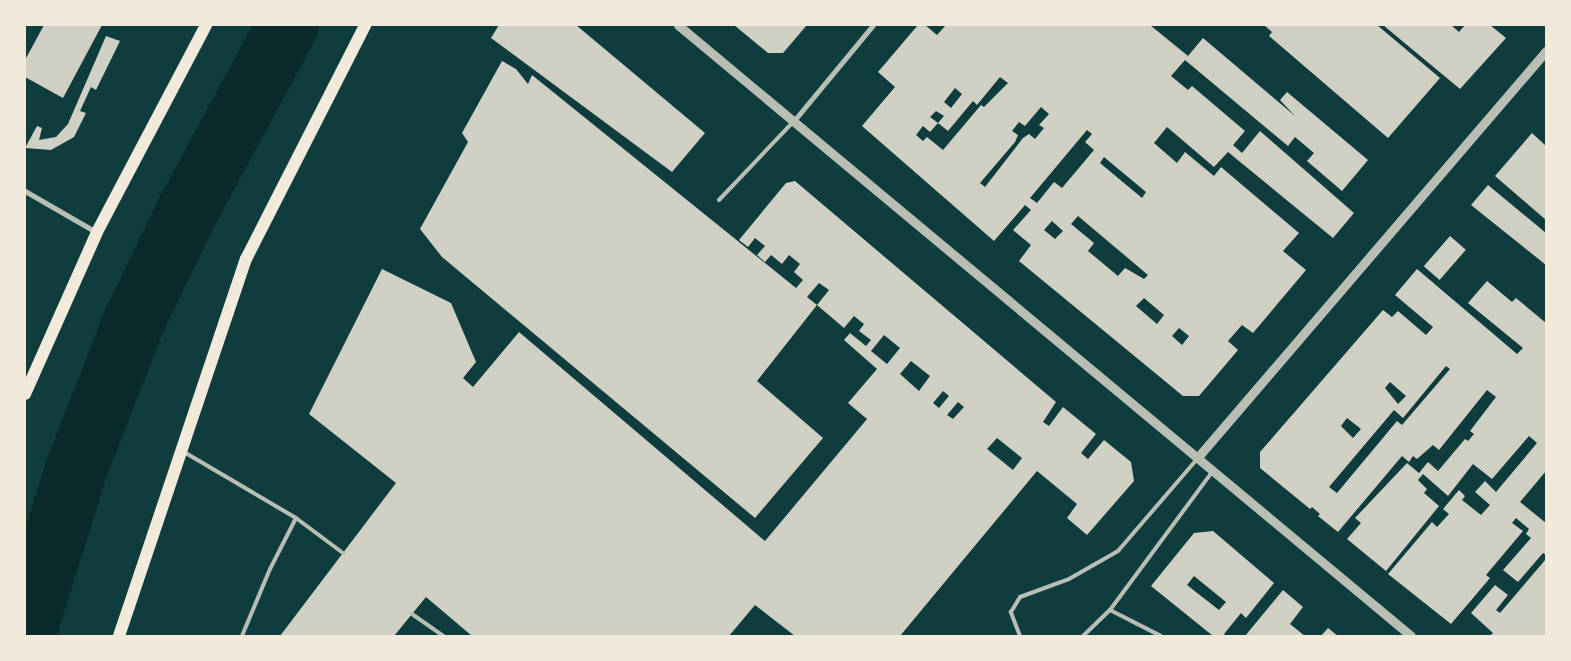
<!DOCTYPE html>
<html>
<head>
<meta charset="utf-8">
<style>
  body { margin:0 }
  #map { position:relative; width:1571px; height:661px; overflow:hidden; background:#0f3d3e; font-family:"Sofia Sans Condensed",sans-serif }
  div>[style] { position:absolute }
  [style*='--x'] { left:calc(var(--x)*1px); top:calc(var(--y)*1px); width:calc(var(--w)*1px); rotate:calc(var(--a)*1deg) }
  .river>* { height:62px; margin:-31px; padding:0 31px; transform-origin:31px; border-radius:31px; background:#0a2a2b }
  .building>* { inset:0; background:#cfcfc3; transform-origin:0 0 }
  .service>* { height:4px; margin:-2px; padding:0 2px; transform-origin:2px; border-radius:2px; background:#b8beb3 }
  .minor>* { height:5px; margin:-2.5px; padding:0 2.5px; transform-origin:2.5px; border-radius:2.5px; background:#b8beb3 }
  .tertiary>* { height:9px; margin:-4.5px; padding:0 4.5px; transform-origin:4.5px; border-radius:4.5px; background:#b8beb3 }
  .primary>* { height:12px; margin:-6px; padding:0 6px; transform-origin:6px; border-radius:6px; background:#f1e9da }
  span { translate:-50% -50%; white-space:nowrap; text-align:center; line-height:1.15; -webkit-text-stroke:4.5px #f1e9da; paint-order:stroke }
  .frame { position:absolute; inset:0; border:26px solid #f1e9da; pointer-events:none }
</style>
</head>
<body>
<div id="map">
  <div class="river">
    <i style="--x:25;--y:633;--w:174;--a:-72.6"></i>
    <i style="--x:77;--y:467;--w:159;--a:-68.6"></i>
    <i style="--x:135;--y:319;--w:123;--a:-64.1"></i>
    <i style="--x:189;--y:208;--w:208;--a:-61.6"></i>
  </div>
  <div class="building">
    <i style="clip-path:polygon(44px 25px,102px 25px,63px 98px,25px 77px,25px 60px)"></i>
    <i style="clip-path:polygon(499px 25px,576px 25px,705px 133px,672px 172px,491px 38px)"></i>
    <i style="clip-path:polygon(734px 25px,807px 25px,783px 53px,768px 53px)"></i>
    <i style="clip-path:polygon(evenodd,918px 25px,925px 25px,937px 35px,946px 25px,1150px 25px,1188px 56px,1203px 38px,1295px 116px,1280px 100px,1287px 92px,1368px 160px,1342px 191px,1307px 161px,1314px 153px,1295px 137px,1288px 146px,1185px 60px,1171px 76px,1188px 90px,1192px 86px,1245px 131px,1233px 145px,1242px 153px,1260px 131px,1354px 213px,1333px 238px,1228px 152px,1214px 167px,1167px 127px,1154px 143px,1177px 163px,1185px 152px,1214px 176px,1221px 167px,1299px 233px,1283px 251px,1306px 270px,1253px 333px,1242px 325px,1228px 341px,1238px 350px,1199px 396px,1183px 396px,1019px 261px,1031px 245px,1013px 230px,1031px 210px,1025px 205px,994px 241px,862px 126px,895px 87px,878px 72px,918px 25px,1000px 77px,1008px 83px,984px 107px,981px 105px,943px 150px,927px 137px,923px 141px,916px 135px,923px 126px,930px 132px,938px 123px,930px 117px,936px 111px,944px 116px,938px 123px,948px 131px,973px 101px,977px 105px,1000px 77px,918px 25px,955px 88px,962px 94px,951px 108px,944px 102px,955px 88px,918px 25px,1041px 107px,1049px 114px,1039px 125px,1044px 128px,1035px 139px,1029px 134px,1023px 138px,985px 187px,980px 183px,1015px 142px,1018px 135px,1012px 131px,1019px 122px,1025px 126px,1041px 107px,918px 25px,1087px 130px,1092px 134px,1085px 142px,1094px 150px,1062px 188px,1054px 182px,1037px 203px,1030px 198px,1087px 130px,918px 25px,1104px 157px,1146px 192px,1142px 198px,1100px 163px,1104px 157px,918px 25px,1078px 216px,1148px 275px,1144px 279px,1125px 268px,1118px 276px,1088px 251px,1094px 243px,1071px 224px,1078px 216px,918px 25px,1052px 221px,1063px 231px,1055px 239px,1044px 230px,1052px 221px,918px 25px,1144px 298px,1164px 315px,1157px 324px,1136px 306px,1144px 298px,918px 25px,1179px 328px,1189px 336px,1182px 345px,1172px 336px,1179px 328px)"></i>
    <i style="clip-path:polygon(1264px 25px,1377px 25px,1440px 78px,1388px 138px,1269px 36px,1272px 32px)"></i>
    <i style="clip-path:polygon(1383px 25px,1451px 25px,1459px 32px,1465px 25px,1490px 25px,1506px 38px,1460px 89px)"></i>
    <i style="clip-path:polygon(106px 36px,120px 41px,96px 90px,91px 87px,80px 111px,86px 113px,74px 137px,51px 150px,25px 148px,37px 126px,42px 128px,39px 140px,56px 137px,68px 124px)"></i>
    <i style="clip-path:polygon(evenodd,502px 61px,516px 69px,528px 84px,532px 75px,796px 288px,803px 280px,794px 272px,800px 264px,789px 255px,782px 264px,771px 255px,765px 262px,757px 255px,765px 246px,755px 238px,748px 247px,739px 240px,786px 183px,795px 181px,1056px 402px,1043px 422px,1049px 426px,1063px 407px,1096px 434px,1081px 453px,1088px 459px,1104px 440px,1131px 462px,1134px 481px,1087px 535px,1067px 518px,1077px 504px,1037px 471px,900px 636px,795px 636px,755px 605px,729px 636px,472px 636px,426px 597px,394px 636px,280px 636px,396px 483px,309px 414px,382px 269px,451px 303px,476px 362px,463px 378px,473px 387px,519px 332px,765px 541px,867px 419px,848px 403px,877px 369px,844px 340px,850px 333px,866px 346px,871px 340px,859px 331px,864px 324px,854px 316px,844px 328px,817px 305px,829px 290px,819px 283px,807px 297px,817px 305px,757px 381px,823px 438px,755px 518px,442px 257px,420px 229px,468px 142px,462px 133px,502px 61px,884px 335px,900px 348px,887px 364px,871px 351px,884px 335px,502px 61px,911px 361px,930px 376px,919px 391px,900px 374px,911px 361px,502px 61px,943px 391px,949px 396px,939px 408px,933px 403px,943px 391px,502px 61px,958px 402px,964px 407px,953px 419px,947px 415px,958px 402px,502px 61px,997px 438px,1022px 458px,1013px 470px,987px 449px,997px 438px)"></i>
    <i style="clip-path:polygon(1532px 133px,1546px 146px,1546px 220px,1495px 176px)"></i>
    <i style="clip-path:polygon(1488px 185px,1546px 233px,1546px 265px,1471px 205px)"></i>
    <i style="left:1450px;top:236px;width:21px;height:40px;rotate:41deg"></i>
    <i style="clip-path:polygon(evenodd,1417px 269px,1517px 354px,1523px 348px,1468px 303px,1487px 281px,1512px 302px,1516px 298px,1546px 323px,1546px 471px,1520px 502px,1546px 523px,1546px 555px,1543px 553px,1518px 582px,1503px 570px,1531px 538px,1526px 534px,1529px 529px,1516px 518px,1512px 523px,1523px 531px,1486px 575px,1490px 578px,1451px 624px,1388px 574px,1432px 522px,1437px 527px,1449px 514px,1443px 509px,1459px 490px,1465px 496px,1462px 500px,1481px 515px,1490px 505px,1475px 492px,1485px 481px,1496px 492px,1537px 443px,1529px 436px,1492px 479px,1473px 464px,1448px 496px,1423px 474px,1418px 480px,1427px 489px,1424px 493px,1439px 506px,1386px 571px,1347px 539px,1361px 523px,1355px 518px,1407px 463px,1419px 473px,1428px 462px,1438px 471px,1465px 439px,1468px 441px,1474px 434px,1470px 431px,1496px 397px,1487px 390px,1439px 450px,1433px 445px,1417px 459px,1413px 456px,1409px 462px,1402px 456px,1338px 532px,1318px 516px,1320px 514px,1312px 507px,1310px 509px,1260px 468px,1260px 452px,1383px 310px,1392px 317px,1398px 311px,1426px 335px,1433px 327px,1395px 295px,1417px 269px,1446px 366px,1450px 369px,1402px 425px,1397px 421px,1337px 493px,1329px 487px,1394px 410px,1403px 418px,1446px 366px,1417px 269px,1390px 382px,1406px 396px,1398px 404px,1385px 388px,1390px 382px,1417px 269px,1347px 418px,1361px 429px,1353px 438px,1341px 426px,1347px 418px)"></i>
    <i style="clip-path:polygon(evenodd,1213px 531px,1274px 583px,1246px 618px,1241px 613px,1224px 634px,1226px 636px,1213px 636px,1151px 586px,1194px 533px,1213px 531px,1194px 576px,1226px 602px,1219px 610px,1187px 585px,1194px 576px)"></i>
    <i style="clip-path:polygon(1546px 559px,1546px 636px,1490px 636px,1493px 633px,1471px 613px,1495px 585px,1508px 595px,1496px 610px,1500px 613px)"></i>
    <i style="clip-path:polygon(1283px 590px,1303px 607px,1290px 624px,1305px 636px,1245px 636px)"></i>
    <i style="clip-path:polygon(1328px 628px,1338px 636px,1321px 636px)"></i>
  </div>
  <div class="service">
    <i style="--x:719;--y:200;--w:106;--a:-46.5"></i>
    <i style="--x:184;--y:452;--w:130;--a:30.5"></i>
    <i style="--x:296;--y:518;--w:57;--a:117"></i>
    <i style="--x:270;--y:569;--w:73;--a:112.7"></i>
    <i style="--x:296;--y:518;--w:59;--a:36.7"></i>
    <i style="--x:1110;--y:610;--w:57;--a:27"></i>
    <i style="--x:412;--y:614;--w:39;--a:35"></i>
    <i style="--x:1020;--y:636;--w:26;--a:-111"></i>
    <i style="--x:1011;--y:612;--w:17;--a:-59"></i>
    <i style="--x:1020;--y:597;--w:52;--a:-20.2"></i>
    <i style="--x:1069;--y:579;--w:56;--a:-29.7"></i>
    <i style="--x:1118;--y:551;--w:121;--a:-49.3"></i>
    <i style="--x:1083;--y:636;--w:37;--a:-44"></i>
    <i style="--x:1110;--y:610;--w:173;--a:-53.5"></i>
  </div>
  <div class="minor">
    <i style="--x:792;--y:123;--w:127;--a:-50.4"></i>
    <i style="--x:25;--y:191;--w:82;--a:30"></i>
  </div>
  <div class="tertiary">
    <i style="--x:678;--y:25;--w:954;--a:39.81"></i>
    <i style="--x:1198;--y:457;--w:535;--a:-49.4"></i>
  </div>
  <div class="primary">
    <i style="--x:25;--y:394;--w:177;--a:-66"></i>
    <i style="--x:97;--y:232;--w:234;--a:-62.2"></i>
    <i style="--x:119;--y:636;--w:398;--a:-71.4"></i>
    <i style="--x:246;--y:259;--w:263;--a:-63"></i>
  </div>
  <div class="frame"></div>
</div>
</body>
</html>
